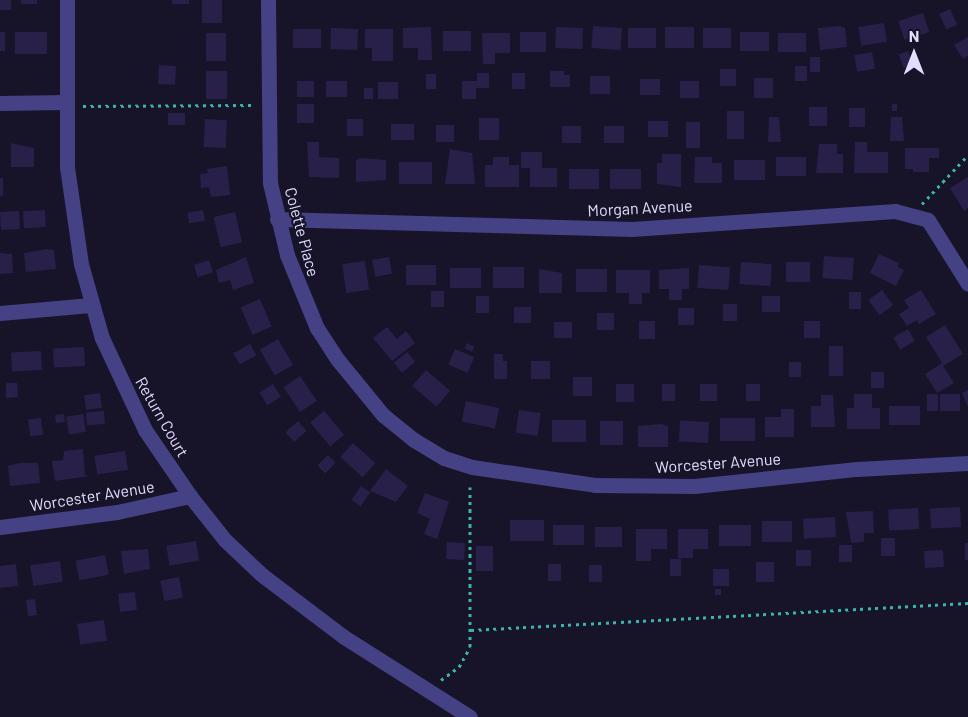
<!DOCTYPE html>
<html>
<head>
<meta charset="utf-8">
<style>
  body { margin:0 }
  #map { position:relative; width:968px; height:717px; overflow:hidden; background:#171329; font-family:Barlow,sans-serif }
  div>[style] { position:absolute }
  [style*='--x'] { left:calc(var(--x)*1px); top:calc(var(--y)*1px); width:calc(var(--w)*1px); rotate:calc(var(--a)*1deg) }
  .building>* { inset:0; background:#282049; transform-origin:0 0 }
  .path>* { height:3px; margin-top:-1.5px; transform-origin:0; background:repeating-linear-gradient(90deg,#3ab4ad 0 3px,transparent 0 7.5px) }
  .minor>* { height:15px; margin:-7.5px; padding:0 7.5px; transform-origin:7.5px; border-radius:7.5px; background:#444184 }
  span { translate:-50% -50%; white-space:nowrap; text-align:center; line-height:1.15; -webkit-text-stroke:4.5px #171329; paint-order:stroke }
  .street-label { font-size:16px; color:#e1ddfd }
  .north { position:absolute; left:884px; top:24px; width:60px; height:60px; -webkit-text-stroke:4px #171329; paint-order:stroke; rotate:0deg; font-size:16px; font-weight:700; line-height:24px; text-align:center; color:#e1ddfd }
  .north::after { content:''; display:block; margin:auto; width:21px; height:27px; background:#e1ddfd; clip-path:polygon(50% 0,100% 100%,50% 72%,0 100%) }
</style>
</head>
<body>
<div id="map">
  <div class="building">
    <i style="left:0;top:0;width:11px;height:10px"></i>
    <i style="left:21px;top:0;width:16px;height:4px"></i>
    <i style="left:172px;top:0;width:17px;height:4px"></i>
    <i style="left:202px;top:0;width:20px;height:23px"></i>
    <i style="left:950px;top:9px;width:17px;height:12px;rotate:65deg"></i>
    <i style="left:923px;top:13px;width:20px;height:26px;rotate:72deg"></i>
    <i style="left:884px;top:23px;width:19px;height:26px;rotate:81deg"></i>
    <i style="left:593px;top:26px;width:29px;height:22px;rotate:4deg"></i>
    <i style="clip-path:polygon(840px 26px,845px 28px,847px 47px,820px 50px,818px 28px)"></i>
    <i style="clip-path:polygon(431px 27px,432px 60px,418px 60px,418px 48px,403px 48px,403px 28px)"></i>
    <i style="left:556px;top:27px;width:27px;height:21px;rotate:2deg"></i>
    <i style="left:694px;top:27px;width:21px;height:29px;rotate:90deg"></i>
    <i style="left:331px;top:28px;width:27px;height:21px;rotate:2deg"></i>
    <i style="left:628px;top:28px;width:28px;height:20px"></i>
    <i style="left:703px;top:28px;width:28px;height:20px"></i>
    <i style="left:293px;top:29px;width:28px;height:19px"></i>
    <i style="clip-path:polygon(365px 29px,393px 29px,393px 61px,372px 61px,372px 48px,365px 48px)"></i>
    <i style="left:443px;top:31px;width:28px;height:20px"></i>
    <i style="left:0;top:32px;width:5px;height:19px"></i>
    <i style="left:15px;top:32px;width:32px;height:22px"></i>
    <i style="left:520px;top:32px;width:26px;height:20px"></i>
    <i style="left:740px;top:32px;width:29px;height:19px"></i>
    <i style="left:206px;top:33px;width:20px;height:28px"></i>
    <i style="clip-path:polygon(482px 33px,510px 33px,510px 53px,495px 53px,495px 64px,483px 64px)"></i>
    <i style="left:778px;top:33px;width:28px;height:19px"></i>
    <i style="clip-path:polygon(968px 37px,968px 56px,963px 59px,954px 45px)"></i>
    <i style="left:908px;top:51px;width:14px;height:10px;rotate:69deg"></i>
    <i style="left:872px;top:52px;width:17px;height:18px;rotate:80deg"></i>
    <i style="left:810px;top:57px;width:10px;height:15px"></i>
    <i style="left:159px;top:65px;width:17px;height:19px;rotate:3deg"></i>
    <i style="left:795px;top:66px;width:12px;height:15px"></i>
    <i style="left:720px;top:69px;width:16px;height:17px"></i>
    <i style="left:206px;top:71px;width:21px;height:28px"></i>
    <i style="clip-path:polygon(550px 71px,564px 71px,564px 75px,570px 75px,570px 87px,550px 87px)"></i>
    <i style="clip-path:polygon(477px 73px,489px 73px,489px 88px,476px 88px,476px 99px,462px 99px,462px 81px,477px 81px)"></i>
    <i style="left:512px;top:73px;width:13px;height:16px"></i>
    <i style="left:426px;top:74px;width:10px;height:15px"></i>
    <i style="left:590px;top:76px;width:20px;height:18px"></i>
    <i style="left:754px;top:78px;width:19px;height:20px"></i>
    <i style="left:640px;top:79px;width:20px;height:16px"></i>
    <i style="left:297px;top:81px;width:17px;height:16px"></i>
    <i style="left:326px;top:81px;width:21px;height:16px"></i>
    <i style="left:680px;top:81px;width:19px;height:17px"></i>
    <i style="left:378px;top:82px;width:20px;height:17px"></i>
    <i style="left:364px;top:88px;width:9px;height:11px"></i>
    <i style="left:297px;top:104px;width:17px;height:19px"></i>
    <i style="left:892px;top:104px;width:5px;height:7px"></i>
    <i style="left:809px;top:107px;width:18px;height:19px"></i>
    <i style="left:849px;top:108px;width:16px;height:19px"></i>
    <i style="left:727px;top:111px;width:17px;height:28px"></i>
    <i style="left:168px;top:113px;width:17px;height:12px"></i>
    <i style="clip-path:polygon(769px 117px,779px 117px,781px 142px,768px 142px)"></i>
    <i style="clip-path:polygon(891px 117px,902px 117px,904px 141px,890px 141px)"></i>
    <i style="left:479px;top:118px;width:20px;height:22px"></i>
    <i style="left:205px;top:119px;width:22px;height:28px;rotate:3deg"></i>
    <i style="left:347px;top:119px;width:16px;height:17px"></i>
    <i style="left:648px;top:121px;width:20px;height:16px"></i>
    <i style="left:686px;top:122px;width:14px;height:26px"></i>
    <i style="left:391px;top:124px;width:23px;height:16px"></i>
    <i style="left:436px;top:125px;width:18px;height:17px"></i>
    <i style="left:562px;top:126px;width:19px;height:17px"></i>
    <i style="left:604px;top:126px;width:20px;height:17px"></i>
    <i style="clip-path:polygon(307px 142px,319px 142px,319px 157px,339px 158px,339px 178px,309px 177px)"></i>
    <i style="clip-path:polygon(855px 142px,867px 142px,867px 152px,888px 152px,888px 173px,854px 173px)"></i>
    <i style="clip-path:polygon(11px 143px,34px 148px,34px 167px,11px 167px)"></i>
    <i style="clip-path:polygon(819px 144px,837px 144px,837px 154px,843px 154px,843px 173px,816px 173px)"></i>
    <i style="clip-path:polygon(905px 148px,939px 148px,939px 158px,929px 158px,929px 172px,913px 172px,913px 169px,905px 169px)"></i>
    <i style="clip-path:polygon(450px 149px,472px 153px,475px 184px,445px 184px)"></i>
    <i style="clip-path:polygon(521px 152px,542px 152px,542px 168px,557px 168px,557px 187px,530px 187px,530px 168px,521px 168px)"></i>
    <i style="clip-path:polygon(662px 154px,681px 154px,681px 187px,657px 184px,657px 163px,662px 163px)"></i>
    <i style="clip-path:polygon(493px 157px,509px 157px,509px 165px,519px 165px,519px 187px,485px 187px,485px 165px,493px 165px)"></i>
    <i style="clip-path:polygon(695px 157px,712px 157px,712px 163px,722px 163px,722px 183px,694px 183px)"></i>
    <i style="left:776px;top:157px;width:30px;height:19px"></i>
    <i style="clip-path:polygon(362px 158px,386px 160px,386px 180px,356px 182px,356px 160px)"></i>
    <i style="left:734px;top:160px;width:31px;height:20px"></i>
    <i style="left:399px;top:162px;width:33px;height:22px"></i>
    <i style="clip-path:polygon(227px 166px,230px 195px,211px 197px,209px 187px,201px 188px,200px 174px,208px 173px,207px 169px)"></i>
    <i style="left:569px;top:169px;width:30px;height:20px"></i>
    <i style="left:610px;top:169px;width:31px;height:20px"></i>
    <i style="clip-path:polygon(968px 177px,968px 208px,964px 211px,950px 188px)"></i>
    <i style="left:0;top:178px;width:3px;height:18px"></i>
    <i style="left:45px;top:210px;width:17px;height:22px;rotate:87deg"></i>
    <i style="left:203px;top:210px;width:11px;height:16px;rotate:80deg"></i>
    <i style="left:19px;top:211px;width:18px;height:19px;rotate:87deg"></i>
    <i style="left:235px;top:212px;width:31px;height:22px;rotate:77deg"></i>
    <i style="clip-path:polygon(47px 249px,54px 250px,56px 269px,26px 272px,24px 253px)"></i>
    <i style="clip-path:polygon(0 253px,12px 254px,13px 273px,0 274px)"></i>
    <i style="clip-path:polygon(879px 254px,899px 263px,898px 267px,904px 270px,896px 286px,870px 273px)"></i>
    <i style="left:824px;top:256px;width:30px;height:22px;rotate:4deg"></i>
    <i style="clip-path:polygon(246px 257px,254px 283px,233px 290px,230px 280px,219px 283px,216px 270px)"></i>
    <i style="left:389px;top:257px;width:17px;height:17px;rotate:80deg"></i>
    <i style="left:209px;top:260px;width:13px;height:16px;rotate:72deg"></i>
    <i style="left:365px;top:261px;width:29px;height:23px;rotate:82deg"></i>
    <i style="left:741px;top:262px;width:31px;height:22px;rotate:4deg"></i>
    <i style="left:786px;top:262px;width:24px;height:20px"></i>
    <i style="left:406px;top:265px;width:30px;height:20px"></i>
    <i style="left:699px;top:265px;width:31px;height:23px;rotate:4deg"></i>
    <i style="left:524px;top:267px;width:21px;height:31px;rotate:90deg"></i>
    <i style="left:450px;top:268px;width:31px;height:20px"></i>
    <i style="clip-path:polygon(689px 268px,689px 289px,682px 289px,682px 300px,669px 300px,669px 289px,659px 289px,659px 270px)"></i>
    <i style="clip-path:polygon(539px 269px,562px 273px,562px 293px,539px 293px)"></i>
    <i style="left:607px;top:269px;width:23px;height:31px;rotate:90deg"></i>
    <i style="clip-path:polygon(616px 270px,650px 270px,650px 293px,642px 293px,642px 304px,629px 304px,629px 293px,616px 293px)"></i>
    <i style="left:882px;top:290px;width:19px;height:17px;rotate:54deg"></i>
    <i style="clip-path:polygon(921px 290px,936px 314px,919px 324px,917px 320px,907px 326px,899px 314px,909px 308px,904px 300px)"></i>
    <i style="left:431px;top:291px;width:13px;height:16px"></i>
    <i style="left:849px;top:292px;width:12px;height:17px"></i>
    <i style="left:476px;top:296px;width:13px;height:17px"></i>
    <i style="left:762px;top:296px;width:18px;height:16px"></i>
    <i style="left:260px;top:299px;width:30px;height:21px;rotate:67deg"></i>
    <i style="left:723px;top:304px;width:14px;height:17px"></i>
    <i style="left:514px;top:307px;width:17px;height:16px"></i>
    <i style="left:678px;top:308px;width:16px;height:17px"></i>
    <i style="left:597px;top:313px;width:17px;height:17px"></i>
    <i style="left:639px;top:321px;width:16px;height:18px"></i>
    <i style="left:804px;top:321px;width:16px;height:17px"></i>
    <i style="left:554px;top:322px;width:18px;height:16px"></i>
    <i style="clip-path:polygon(945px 325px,963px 354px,943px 366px,954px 383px,937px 393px,925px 374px,942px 363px,926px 337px)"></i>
    <i style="clip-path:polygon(387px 327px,397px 339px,406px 331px,415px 343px,392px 361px,373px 338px)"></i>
    <i style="left:908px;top:329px;width:14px;height:17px;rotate:60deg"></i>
    <i style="left:278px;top:339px;width:30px;height:21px;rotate:60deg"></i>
    <i style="left:467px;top:343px;width:8px;height:6px;rotate:23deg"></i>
    <i style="left:250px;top:344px;width:13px;height:19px;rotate:61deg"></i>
    <i style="left:829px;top:346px;width:14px;height:30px"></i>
    <i style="left:84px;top:347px;width:19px;height:31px;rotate:87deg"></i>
    <i style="left:455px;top:349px;width:21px;height:17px;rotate:23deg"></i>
    <i style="left:41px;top:351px;width:19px;height:30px;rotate:87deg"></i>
    <i style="left:407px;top:352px;width:13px;height:17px;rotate:51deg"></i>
    <i style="clip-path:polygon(494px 354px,503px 354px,503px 361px,507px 361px,507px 379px,494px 379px)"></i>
    <i style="left:531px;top:361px;width:19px;height:18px"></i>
    <i style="left:789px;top:362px;width:12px;height:15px"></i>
    <i style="left:426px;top:370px;width:32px;height:21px;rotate:41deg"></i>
    <i style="left:871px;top:372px;width:13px;height:16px"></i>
    <i style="left:300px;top:376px;width:30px;height:20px;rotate:56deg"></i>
    <i style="left:573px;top:377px;width:19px;height:19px"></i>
    <i style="clip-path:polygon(6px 383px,17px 383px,18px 397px,6px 398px)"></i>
    <i style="left:273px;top:384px;width:15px;height:16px;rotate:58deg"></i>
    <i style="left:616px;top:384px;width:18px;height:18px"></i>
    <i style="left:662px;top:384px;width:13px;height:17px"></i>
    <i style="left:700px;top:384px;width:17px;height:17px"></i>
    <i style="left:746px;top:384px;width:14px;height:17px"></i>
    <i style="clip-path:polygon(968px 390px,968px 407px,962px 393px)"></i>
    <i style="left:100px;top:393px;width:15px;height:16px;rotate:82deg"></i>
    <i style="clip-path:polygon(854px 394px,872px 394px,872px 408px,880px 408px,880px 429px,847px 429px,847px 408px,854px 408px)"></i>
    <i style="left:927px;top:394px;width:11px;height:17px"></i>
    <i style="left:940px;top:394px;width:20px;height:17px"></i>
    <i style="clip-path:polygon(821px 395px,833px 395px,835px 427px,811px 427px,811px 406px,821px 406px)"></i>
    <i style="left:466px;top:401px;width:34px;height:21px;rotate:12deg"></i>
    <i style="left:889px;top:406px;width:31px;height:19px"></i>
    <i style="clip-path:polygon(781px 409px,794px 409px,794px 437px,765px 437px,765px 417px,781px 417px)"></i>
    <i style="left:519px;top:410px;width:22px;height:23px;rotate:8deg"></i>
    <i style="left:104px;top:411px;width:13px;height:18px;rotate:86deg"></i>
    <i style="left:324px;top:411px;width:31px;height:18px;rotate:50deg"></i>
    <i style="left:64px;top:414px;width:8px;height:9px;rotate:83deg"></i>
    <i style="left:83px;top:414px;width:18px;height:17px;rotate:81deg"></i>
    <i style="left:41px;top:418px;width:17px;height:13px;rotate:83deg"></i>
    <i style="left:720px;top:418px;width:35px;height:23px"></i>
    <i style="left:552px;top:420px;width:34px;height:22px"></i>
    <i style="left:298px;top:421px;width:13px;height:17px;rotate:48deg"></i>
    <i style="left:600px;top:421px;width:23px;height:24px"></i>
    <i style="left:709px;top:422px;width:21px;height:29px;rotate:93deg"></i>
    <i style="clip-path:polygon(661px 424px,668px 426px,668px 447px,638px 447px,638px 426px)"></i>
    <i style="left:353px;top:443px;width:30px;height:19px;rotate:42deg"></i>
    <i style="clip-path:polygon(83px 449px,85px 475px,90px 476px,55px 481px,52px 461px,63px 460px,64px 451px)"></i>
    <i style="left:125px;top:451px;width:19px;height:31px;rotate:81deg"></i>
    <i style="left:328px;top:455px;width:11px;height:15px;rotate:45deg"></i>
    <i style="clip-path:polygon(19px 463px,38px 463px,40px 483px,10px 486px,8px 466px)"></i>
    <i style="clip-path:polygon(386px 469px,408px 486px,396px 502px,370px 491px)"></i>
    <i style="left:361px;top:486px;width:11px;height:17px;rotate:34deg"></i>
    <i style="clip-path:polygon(425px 493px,449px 502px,437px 539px,424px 534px,430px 519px,417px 513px)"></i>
    <i style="left:960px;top:507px;width:20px;height:30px;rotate:87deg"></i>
    <i style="left:918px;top:508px;width:21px;height:30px;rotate:87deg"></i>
    <i style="clip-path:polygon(873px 511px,874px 533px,864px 533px,864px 542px,851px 543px,846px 512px)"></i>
    <i style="left:835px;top:517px;width:20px;height:32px;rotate:87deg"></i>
    <i style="left:510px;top:520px;width:34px;height:21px"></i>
    <i style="left:762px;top:521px;width:30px;height:21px"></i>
    <i style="left:553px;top:525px;width:31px;height:20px"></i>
    <i style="left:719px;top:525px;width:32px;height:21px"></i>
    <i style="left:595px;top:527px;width:27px;height:20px"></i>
    <i style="clip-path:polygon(636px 529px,667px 529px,667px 549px,651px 549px,651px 561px,636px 561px)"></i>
    <i style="clip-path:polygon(678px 529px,708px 529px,708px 549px,693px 549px,693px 558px,678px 558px)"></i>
    <i style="left:881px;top:538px;width:14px;height:18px"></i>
    <i style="left:196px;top:541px;width:20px;height:30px;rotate:81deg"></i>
    <i style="left:447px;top:542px;width:18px;height:17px;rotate:3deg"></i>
    <i style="left:965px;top:543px;width:3px;height:17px"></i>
    <i style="left:839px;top:545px;width:13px;height:17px"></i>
    <i style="left:476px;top:546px;width:17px;height:25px"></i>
    <i style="clip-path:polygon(148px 549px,150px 569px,124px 574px,121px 551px)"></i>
    <i style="left:796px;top:550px;width:15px;height:16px"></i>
    <i style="left:943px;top:550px;width:17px;height:19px;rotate:87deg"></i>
    <i style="left:105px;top:555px;width:20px;height:30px;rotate:79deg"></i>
    <i style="left:670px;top:559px;width:11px;height:17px"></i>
    <i style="left:60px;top:561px;width:21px;height:30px;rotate:82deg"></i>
    <i style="left:756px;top:562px;width:18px;height:20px"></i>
    <i style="clip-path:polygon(16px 564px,18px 586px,0 588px,0 566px)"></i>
    <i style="left:548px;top:564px;width:13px;height:17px"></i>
    <i style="left:589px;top:565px;width:13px;height:17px"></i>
    <i style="left:713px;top:569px;width:16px;height:17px"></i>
    <i style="left:179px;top:577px;width:21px;height:19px;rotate:79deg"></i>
    <i style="left:715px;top:589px;width:6px;height:6px"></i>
    <i style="left:135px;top:592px;width:18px;height:17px;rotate:84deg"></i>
    <i style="left:35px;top:599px;width:16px;height:9px;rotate:83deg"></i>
    <i style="left:104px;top:620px;width:21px;height:27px;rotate:82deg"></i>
  </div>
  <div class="path">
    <i style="--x:83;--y:106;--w:170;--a:-0.3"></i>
    <i style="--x:922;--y:204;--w:67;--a:-46.8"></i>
    <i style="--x:471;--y:630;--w:498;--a:-3.1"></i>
    <i style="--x:441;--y:680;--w:22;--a:-36"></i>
    <i style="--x:459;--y:667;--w:23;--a:-61"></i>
    <i style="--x:470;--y:647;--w:160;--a:-90"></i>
  </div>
  <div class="minor">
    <i style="--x:67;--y:0;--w:167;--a:90"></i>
    <i style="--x:67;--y:167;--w:98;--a:81.8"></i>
    <i style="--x:81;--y:264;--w:77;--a:74.2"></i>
    <i style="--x:102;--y:338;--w:102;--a:64.9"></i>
    <i style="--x:145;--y:430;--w:80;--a:55.7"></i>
    <i style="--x:190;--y:496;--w:56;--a:51.5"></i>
    <i style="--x:225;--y:540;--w:51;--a:43.4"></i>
    <i style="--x:262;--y:575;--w:103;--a:37.1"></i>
    <i style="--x:344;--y:637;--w:149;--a:32.4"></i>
    <i style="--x:268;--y:0;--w:183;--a:89.4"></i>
    <i style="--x:270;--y:183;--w:74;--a:76.7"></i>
    <i style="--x:287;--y:255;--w:79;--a:67.7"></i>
    <i style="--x:317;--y:328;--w:38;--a:57"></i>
    <i style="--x:338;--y:360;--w:71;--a:50.7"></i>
    <i style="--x:383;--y:415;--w:40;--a:39"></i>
    <i style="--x:414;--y:440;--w:35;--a:31"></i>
    <i style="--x:444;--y:458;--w:29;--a:18"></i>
    <i style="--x:472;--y:467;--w:124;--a:8.3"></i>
    <i style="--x:595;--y:485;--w:99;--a:0.6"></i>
    <i style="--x:694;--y:486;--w:164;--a:-6"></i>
    <i style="--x:857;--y:469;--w:111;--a:-3.1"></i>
    <i style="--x:0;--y:103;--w:66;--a:-0.9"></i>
    <i style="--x:277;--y:219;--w:355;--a:1.6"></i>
    <i style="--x:632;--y:229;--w:264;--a:-3.9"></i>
    <i style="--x:895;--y:211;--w:34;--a:15"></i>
    <i style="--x:928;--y:220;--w:75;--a:58"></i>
    <i style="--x:0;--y:313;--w:91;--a:-5"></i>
    <i style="--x:0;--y:527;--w:118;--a:-7.3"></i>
    <i style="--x:117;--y:512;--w:75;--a:-12.4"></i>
  </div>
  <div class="street-label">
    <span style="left:640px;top:208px;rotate:-3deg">Morgan Avenue</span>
    <span style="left:302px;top:232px;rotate:75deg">Colette Place</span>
    <span style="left:162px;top:417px;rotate:60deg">Return Court</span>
    <span style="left:718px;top:463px;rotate:-4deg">Worcester Avenue</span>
    <span style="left:92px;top:496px;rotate:-9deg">Worcester Avenue</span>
  </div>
  <div class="north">N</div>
</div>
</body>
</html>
